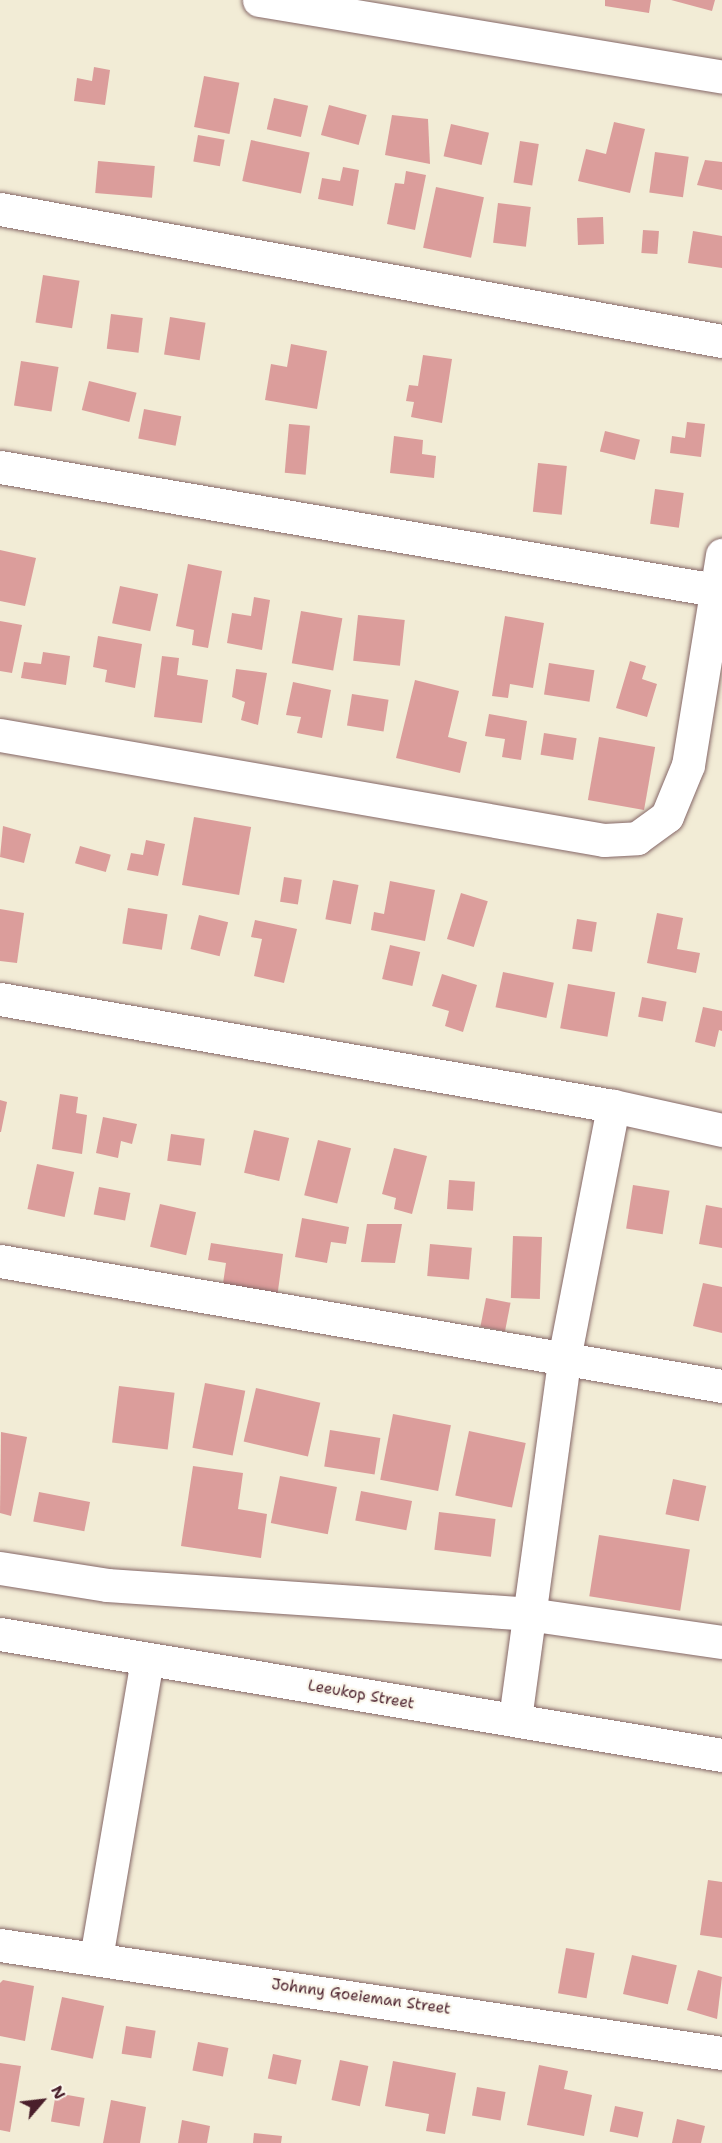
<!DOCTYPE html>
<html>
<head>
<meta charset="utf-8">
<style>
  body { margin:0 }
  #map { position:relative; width:722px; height:2143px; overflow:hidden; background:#f2ecd6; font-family:"Shantell Sans",sans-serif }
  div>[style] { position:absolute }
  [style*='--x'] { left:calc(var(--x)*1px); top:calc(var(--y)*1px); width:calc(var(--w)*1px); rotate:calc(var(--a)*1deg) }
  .building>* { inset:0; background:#db9d9b; transform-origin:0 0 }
  .roads { filter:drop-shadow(0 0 2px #856767) drop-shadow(0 0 2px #856767) }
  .street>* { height:33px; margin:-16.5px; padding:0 16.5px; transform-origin:16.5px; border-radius:16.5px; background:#fff }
  .secondary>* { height:33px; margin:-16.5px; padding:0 16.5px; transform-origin:16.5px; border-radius:16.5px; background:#fff }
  span { translate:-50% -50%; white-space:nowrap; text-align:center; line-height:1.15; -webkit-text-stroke:4.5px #fbf7ec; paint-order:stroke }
  .street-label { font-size:15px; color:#4a1f2b }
  .north { position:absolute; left:12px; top:2071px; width:60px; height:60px; -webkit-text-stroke:4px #fbf7ec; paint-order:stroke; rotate:62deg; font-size:16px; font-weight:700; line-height:24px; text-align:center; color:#4a1f2b }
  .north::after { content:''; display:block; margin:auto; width:21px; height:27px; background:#4a1f2b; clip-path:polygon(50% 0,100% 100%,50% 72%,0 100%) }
</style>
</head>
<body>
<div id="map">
  <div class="building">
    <i style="clip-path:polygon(605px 0,651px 0,649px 13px,605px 6px)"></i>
    <i style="clip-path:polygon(671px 0,715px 0,712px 11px)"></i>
    <i style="clip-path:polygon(94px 67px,110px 70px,105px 105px,74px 101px,77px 78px,92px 81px)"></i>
    <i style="left:204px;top:76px;width:36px;height:52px;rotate:11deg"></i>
    <i style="left:274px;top:98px;width:35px;height:32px;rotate:13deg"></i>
    <i style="left:329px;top:105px;width:39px;height:31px;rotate:15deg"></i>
    <i style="clip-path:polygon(392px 115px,428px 119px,430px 164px,385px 155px)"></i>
    <i style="clip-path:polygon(614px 122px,645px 129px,630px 193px,578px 181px,586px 149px,606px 154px)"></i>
    <i style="left:451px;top:124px;width:39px;height:33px;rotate:13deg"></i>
    <i style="left:198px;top:135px;width:27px;height:27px;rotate:10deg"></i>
    <i style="left:251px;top:140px;width:60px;height:42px;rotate:12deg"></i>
    <i style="left:520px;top:141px;width:19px;height:42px;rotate:9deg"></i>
    <i style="left:655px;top:152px;width:34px;height:41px;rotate:8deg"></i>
    <i style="clip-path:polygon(705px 160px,722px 162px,722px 190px,697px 185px)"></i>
    <i style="left:98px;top:161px;width:57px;height:32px;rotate:5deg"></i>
    <i style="clip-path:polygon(343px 167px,359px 170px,353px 206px,318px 199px,322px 178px,340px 181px)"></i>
    <i style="clip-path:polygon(406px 171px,426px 175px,415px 230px,387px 224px,395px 183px,404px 184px)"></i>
    <i style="left:436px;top:187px;width:49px;height:62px;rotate:12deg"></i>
    <i style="left:498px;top:203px;width:33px;height:40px;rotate:7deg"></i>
    <i style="left:603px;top:217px;width:27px;height:26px;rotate:88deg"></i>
    <i style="left:643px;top:230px;width:16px;height:23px;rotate:4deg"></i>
    <i style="clip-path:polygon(693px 231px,722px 236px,722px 268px,688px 263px)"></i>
    <i style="left:43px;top:275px;width:37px;height:48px;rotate:9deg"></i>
    <i style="left:111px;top:314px;width:32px;height:35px;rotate:7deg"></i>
    <i style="left:170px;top:317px;width:36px;height:38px;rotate:9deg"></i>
    <i style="clip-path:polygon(291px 344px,327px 351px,317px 409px,265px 400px,271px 364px,287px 367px)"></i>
    <i style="clip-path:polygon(423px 355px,452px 359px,442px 423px,411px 417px,414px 402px,406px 401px,409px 385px,418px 386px)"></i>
    <i style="left:21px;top:361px;width:38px;height:45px;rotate:9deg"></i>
    <i style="left:89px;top:381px;width:49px;height:30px;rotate:14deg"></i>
    <i style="left:144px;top:409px;width:38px;height:30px;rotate:11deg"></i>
    <i style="clip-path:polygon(687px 422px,705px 424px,701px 457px,670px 453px,672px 436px,685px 438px)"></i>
    <i style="left:289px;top:424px;width:21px;height:49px;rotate:5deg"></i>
    <i style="left:605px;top:431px;width:36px;height:21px;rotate:14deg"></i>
    <i style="clip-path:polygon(394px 436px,423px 440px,422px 454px,436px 456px,434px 478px,390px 473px)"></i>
    <i style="left:538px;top:463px;width:29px;height:49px;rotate:6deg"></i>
    <i style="left:655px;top:489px;width:29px;height:35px;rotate:8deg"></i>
    <i style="clip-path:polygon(0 550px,36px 558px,25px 606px,0 601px)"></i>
    <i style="clip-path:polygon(188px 564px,222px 571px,208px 648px,192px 645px,194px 630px,176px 626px)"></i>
    <i style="left:120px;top:586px;width:39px;height:38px;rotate:12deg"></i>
    <i style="clip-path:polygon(254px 597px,270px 600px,262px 650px,227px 643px,232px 613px,251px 616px)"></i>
    <i style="left:301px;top:611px;width:42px;height:53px;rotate:10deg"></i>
    <i style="left:358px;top:615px;width:47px;height:46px;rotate:6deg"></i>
    <i style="clip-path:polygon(505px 616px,544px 623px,533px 688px,510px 684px,508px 698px,492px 696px)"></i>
    <i style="clip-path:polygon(0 621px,22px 625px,12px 673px,0 671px)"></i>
    <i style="clip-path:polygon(98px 636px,142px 644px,135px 688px,105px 682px,107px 670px,93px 667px)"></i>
    <i style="clip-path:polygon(43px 652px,70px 656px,66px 685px,21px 678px,24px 662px,41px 664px)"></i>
    <i style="clip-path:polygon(162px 656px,179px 658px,177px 675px,208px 680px,202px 723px,154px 717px)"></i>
    <i style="clip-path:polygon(630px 661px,646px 666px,642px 679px,657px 684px,647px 717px,616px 708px)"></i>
    <i style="left:549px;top:663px;width:46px;height:32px;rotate:9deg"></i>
    <i style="clip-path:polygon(236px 669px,267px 673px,258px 725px,241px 720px,245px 702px,232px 697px)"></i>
    <i style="clip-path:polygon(415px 680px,459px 691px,448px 737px,467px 742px,460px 773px,396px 758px)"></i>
    <i style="clip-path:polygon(293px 682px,331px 690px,322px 738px,297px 733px,301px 717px,286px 715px)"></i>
    <i style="left:352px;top:694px;width:37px;height:32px;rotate:9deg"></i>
    <i style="clip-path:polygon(489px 714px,527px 721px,521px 760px,502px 757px,505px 739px,485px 736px)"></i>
    <i style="left:544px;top:733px;width:33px;height:22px;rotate:9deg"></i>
    <i style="left:599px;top:737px;width:57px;height:64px;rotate:10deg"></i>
    <i style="left:194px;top:817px;width:58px;height:69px;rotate:10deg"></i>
    <i style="clip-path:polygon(3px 826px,31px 834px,24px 863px,0 857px)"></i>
    <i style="clip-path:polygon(146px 840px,165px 844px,158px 876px,127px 870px,131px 853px,143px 855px)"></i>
    <i style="left:80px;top:846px;width:32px;height:18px;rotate:16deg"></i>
    <i style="left:284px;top:877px;width:18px;height:25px;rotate:9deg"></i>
    <i style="left:333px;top:880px;width:26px;height:40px;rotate:11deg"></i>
    <i style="clip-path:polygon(390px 881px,435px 890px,425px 941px,371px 930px,374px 912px,384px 914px)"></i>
    <i style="left:461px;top:893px;width:28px;height:48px;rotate:17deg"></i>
    <i style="left:128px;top:908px;width:40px;height:36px;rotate:9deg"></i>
    <i style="clip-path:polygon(0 909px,24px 913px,17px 963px,0 961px)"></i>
    <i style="clip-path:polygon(657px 913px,683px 918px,677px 949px,700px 953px,696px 973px,647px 963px)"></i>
    <i style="left:199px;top:915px;width:30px;height:35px;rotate:14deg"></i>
    <i style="left:577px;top:919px;width:20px;height:30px;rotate:9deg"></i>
    <i style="clip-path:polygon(255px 920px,297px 929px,284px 983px,254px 976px,262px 939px,251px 937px)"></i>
    <i style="left:390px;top:945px;width:31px;height:35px;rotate:13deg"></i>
    <i style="left:503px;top:972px;width:52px;height:36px;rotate:12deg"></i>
    <i style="clip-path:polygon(442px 974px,477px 985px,463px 1032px,445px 1026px,449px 1011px,432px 1006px)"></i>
    <i style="left:568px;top:984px;width:48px;height:45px;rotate:10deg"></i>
    <i style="left:642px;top:997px;width:25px;height:20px;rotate:11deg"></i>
    <i style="clip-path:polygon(703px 1007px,722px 1011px,722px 1031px,719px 1030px,715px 1047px,695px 1042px)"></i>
    <i style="clip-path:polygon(60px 1094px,78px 1097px,76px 1113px,87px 1115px,82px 1154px,52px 1149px)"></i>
    <i style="clip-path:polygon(0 1100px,7px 1102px,1px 1132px,0 1132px)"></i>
    <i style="clip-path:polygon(103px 1117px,137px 1124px,132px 1144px,121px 1141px,118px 1158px,96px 1153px)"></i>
    <i style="left:254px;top:1130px;width:36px;height:44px;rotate:13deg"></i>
    <i style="left:171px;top:1134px;width:34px;height:27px;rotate:8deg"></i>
    <i style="left:318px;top:1140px;width:34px;height:57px;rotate:14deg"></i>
    <i style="clip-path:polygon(394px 1148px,427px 1156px,412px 1214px,394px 1209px,396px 1198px,382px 1194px)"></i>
    <i style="left:37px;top:1164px;width:38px;height:46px;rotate:12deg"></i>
    <i style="left:449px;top:1180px;width:26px;height:29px;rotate:4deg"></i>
    <i style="left:633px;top:1185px;width:37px;height:44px;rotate:9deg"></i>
    <i style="left:99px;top:1187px;width:32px;height:28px;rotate:11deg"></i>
    <i style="left:160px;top:1204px;width:37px;height:44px;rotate:13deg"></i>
    <i style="clip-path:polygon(706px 1205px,722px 1208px,722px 1248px,699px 1244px)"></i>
    <i style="clip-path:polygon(302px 1218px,349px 1227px,346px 1244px,331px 1242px,327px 1263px,295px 1257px)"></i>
    <i style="clip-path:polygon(367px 1224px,402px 1224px,395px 1263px,361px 1262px)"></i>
    <i style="left:513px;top:1236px;width:29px;height:62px;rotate:2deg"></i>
    <i style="clip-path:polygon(211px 1243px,283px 1254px,277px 1298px,222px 1290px,226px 1263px,208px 1260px)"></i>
    <i style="left:430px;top:1244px;width:42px;height:32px;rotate:5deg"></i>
    <i style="clip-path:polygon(703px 1283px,722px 1287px,722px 1333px,693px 1326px)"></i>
    <i style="left:486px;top:1298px;width:25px;height:29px;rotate:11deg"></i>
    <i style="left:205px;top:1383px;width:41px;height:66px;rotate:11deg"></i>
    <i style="left:119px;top:1386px;width:56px;height:57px;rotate:7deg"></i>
    <i style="left:256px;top:1388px;width:66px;height:55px;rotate:13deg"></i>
    <i style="left:393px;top:1414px;width:59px;height:67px;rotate:11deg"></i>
    <i style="left:330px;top:1430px;width:51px;height:37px;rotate:9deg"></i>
    <i style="left:469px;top:1431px;width:58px;height:66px;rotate:12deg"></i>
    <i style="clip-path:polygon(1px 1432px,27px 1437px,11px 1516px,0 1513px)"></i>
    <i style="clip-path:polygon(193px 1466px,243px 1473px,238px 1509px,267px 1514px,261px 1558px,181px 1546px)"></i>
    <i style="left:280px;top:1476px;width:58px;height:48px;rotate:11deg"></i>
    <i style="left:673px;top:1479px;width:34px;height:36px;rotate:12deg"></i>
    <i style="left:361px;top:1491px;width:52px;height:30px;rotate:11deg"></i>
    <i style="left:39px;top:1492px;width:52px;height:30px;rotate:11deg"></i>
    <i style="left:439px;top:1512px;width:57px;height:38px;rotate:7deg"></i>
    <i style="left:599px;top:1535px;width:92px;height:62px;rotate:9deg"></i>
    <i style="clip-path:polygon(708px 1880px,722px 1882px,722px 1938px,700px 1935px)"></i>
    <i style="left:566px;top:1948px;width:29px;height:46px;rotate:10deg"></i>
    <i style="left:632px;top:1955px;width:46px;height:40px;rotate:13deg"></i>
    <i style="clip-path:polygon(698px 1970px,722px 1977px,717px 2019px,687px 2010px)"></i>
    <i style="clip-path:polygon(3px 1980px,34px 1986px,25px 2041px,0 2036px,0 1983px)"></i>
    <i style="left:62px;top:1997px;width:43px;height:54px;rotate:12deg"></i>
    <i style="left:126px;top:2026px;width:30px;height:28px;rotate:9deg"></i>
    <i style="left:198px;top:2042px;width:31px;height:29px;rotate:11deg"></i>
    <i style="left:273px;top:2054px;width:29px;height:25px;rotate:12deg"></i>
    <i style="left:340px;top:2060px;width:29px;height:41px;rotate:12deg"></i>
    <i style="clip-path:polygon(393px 2061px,456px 2073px,445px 2134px,426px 2131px,429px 2114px,385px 2106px)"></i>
    <i style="clip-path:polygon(0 2063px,21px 2066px,10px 2132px,0 2130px)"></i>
    <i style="clip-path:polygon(539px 2065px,568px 2071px,564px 2089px,592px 2095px,584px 2136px,527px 2125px)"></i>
    <i style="left:477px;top:2087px;width:29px;height:29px;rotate:10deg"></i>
    <i style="left:56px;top:2093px;width:29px;height:29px;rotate:10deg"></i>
    <i style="clip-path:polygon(111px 2100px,146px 2107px,140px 2143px,103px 2143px)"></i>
    <i style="left:615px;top:2106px;width:29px;height:26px;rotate:12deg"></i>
    <i style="clip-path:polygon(677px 2119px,705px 2126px,701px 2143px,672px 2143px)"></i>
    <i style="clip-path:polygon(182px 2120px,210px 2126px,207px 2143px,178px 2143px)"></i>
    <i style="clip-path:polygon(254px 2133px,282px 2136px,281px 2143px,253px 2143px)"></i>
  </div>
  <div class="roads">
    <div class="street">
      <i style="--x:259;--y:0;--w:469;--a:9.4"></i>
      <i style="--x:0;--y:209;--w:734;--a:10.36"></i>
      <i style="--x:0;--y:467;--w:726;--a:9.76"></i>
      <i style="--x:0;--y:735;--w:613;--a:9.86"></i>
      <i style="--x:604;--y:840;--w:33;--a:-3"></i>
      <i style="--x:637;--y:838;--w:37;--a:-36"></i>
      <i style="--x:667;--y:816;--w:55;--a:-67.6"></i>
      <i style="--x:688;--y:765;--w:213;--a:-80.8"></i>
      <i style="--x:0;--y:999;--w:622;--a:9.9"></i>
      <i style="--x:613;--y:1106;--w:112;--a:12.4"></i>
      <i style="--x:0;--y:1261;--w:733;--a:9.82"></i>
      <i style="--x:0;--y:1568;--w:108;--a:9"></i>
      <i style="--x:107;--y:1585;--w:422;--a:3.9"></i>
      <i style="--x:528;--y:1614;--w:196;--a:8.2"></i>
      <i style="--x:515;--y:1719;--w:363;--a:-82.2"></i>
      <i style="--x:564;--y:1359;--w:258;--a:-79"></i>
      <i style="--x:0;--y:1945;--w:730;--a:8.51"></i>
      <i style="--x:96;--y:1958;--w:302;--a:-80.3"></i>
    </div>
    <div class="secondary">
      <i style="--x:0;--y:1634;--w:732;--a:9.51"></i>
    </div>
  </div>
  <div class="street-label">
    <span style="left:361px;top:1695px;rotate:10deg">Leeukop Street</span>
    <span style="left:361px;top:1997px;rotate:8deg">Johnny Goeieman Street</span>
  </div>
  <div class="north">N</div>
</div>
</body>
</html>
